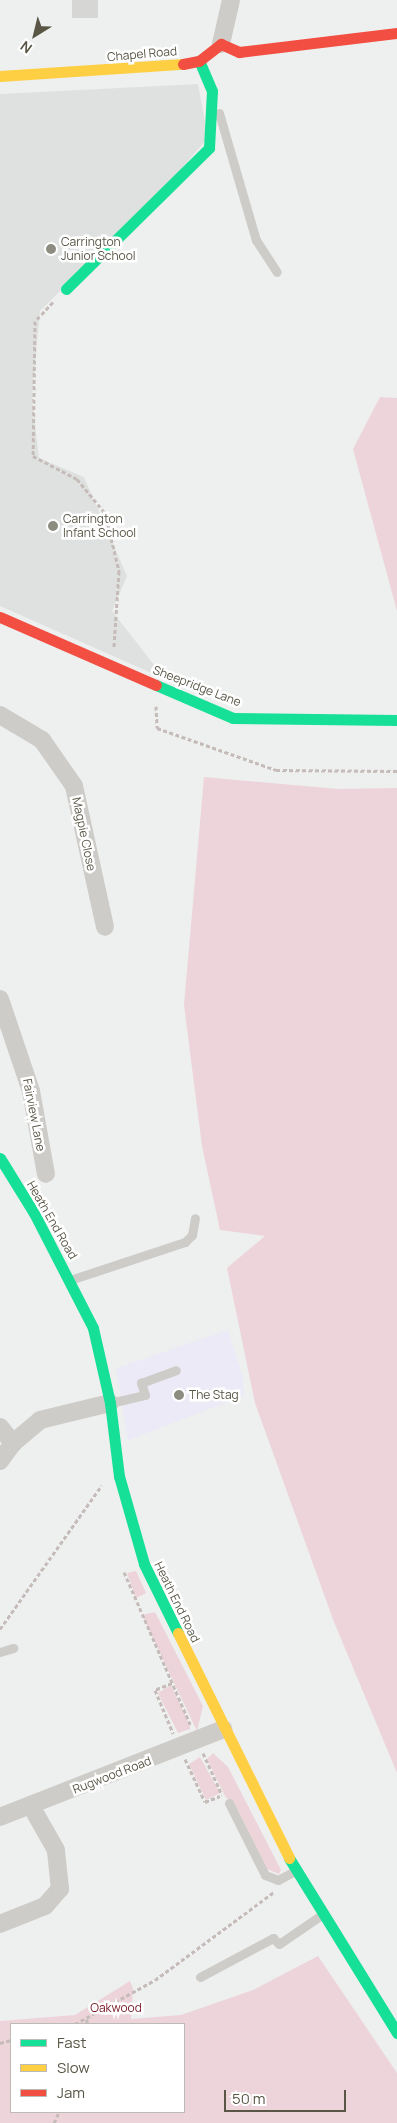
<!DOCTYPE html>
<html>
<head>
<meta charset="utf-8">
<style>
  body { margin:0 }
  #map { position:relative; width:397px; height:2123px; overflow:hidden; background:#eeefef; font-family:Manrope,sans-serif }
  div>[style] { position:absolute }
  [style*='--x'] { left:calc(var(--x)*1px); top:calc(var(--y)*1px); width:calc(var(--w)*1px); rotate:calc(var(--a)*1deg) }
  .commercial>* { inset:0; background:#ebeaf6 }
  .education>* { inset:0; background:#dfe1e1 }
  .green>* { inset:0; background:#edd4da }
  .building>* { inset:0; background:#d6d7d4; transform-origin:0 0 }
  .path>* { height:3px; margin-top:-1.5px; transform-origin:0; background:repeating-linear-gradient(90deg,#c5bbb9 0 4px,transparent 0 6.5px) }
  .lane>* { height:9px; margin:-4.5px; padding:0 4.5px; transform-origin:4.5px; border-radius:4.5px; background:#cdccc8 }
  .street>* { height:18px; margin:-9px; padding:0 9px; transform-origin:9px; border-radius:9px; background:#cdccc8 }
  .fast>* { height:11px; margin:-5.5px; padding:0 5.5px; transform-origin:5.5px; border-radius:5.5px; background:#16e098 }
  .slow>* { height:11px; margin:-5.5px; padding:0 5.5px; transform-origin:5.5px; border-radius:5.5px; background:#ffcf43 }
  .jam>* { height:11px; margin:-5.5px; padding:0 5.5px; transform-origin:5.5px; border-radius:5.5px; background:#f24e42 }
  .dots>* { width:14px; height:14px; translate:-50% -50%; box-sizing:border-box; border:2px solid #fff; border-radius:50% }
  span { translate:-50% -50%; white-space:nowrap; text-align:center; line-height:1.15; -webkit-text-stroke:5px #fff; paint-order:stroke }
  .street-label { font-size:12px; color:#595646 }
  .poi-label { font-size:12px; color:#595646 }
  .left { translate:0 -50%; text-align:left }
  .park-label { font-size:12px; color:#771b26 }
  .legend { position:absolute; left:10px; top:2023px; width:175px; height:90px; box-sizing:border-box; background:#fff; border:1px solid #bdbbb5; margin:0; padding:6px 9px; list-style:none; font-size:15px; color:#595646 }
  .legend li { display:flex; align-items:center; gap:10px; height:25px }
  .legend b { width:25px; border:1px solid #bdbbb5 }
  .north { position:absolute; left:10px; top:10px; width:50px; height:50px; -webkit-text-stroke:4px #fff; paint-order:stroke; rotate:216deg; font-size:14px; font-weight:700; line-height:20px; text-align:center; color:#595646 }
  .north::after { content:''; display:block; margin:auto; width:18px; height:22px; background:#595646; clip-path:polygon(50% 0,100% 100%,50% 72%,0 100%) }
  .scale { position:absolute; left:224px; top:2090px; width:122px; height:22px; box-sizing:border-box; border:2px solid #595646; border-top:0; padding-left:6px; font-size:15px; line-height:18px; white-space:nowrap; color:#595646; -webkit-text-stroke:4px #fff; paint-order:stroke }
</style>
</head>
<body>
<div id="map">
  <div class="commercial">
    <i style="clip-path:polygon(228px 1330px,243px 1377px,244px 1396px,128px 1440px,116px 1368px)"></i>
  </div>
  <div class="education">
    <i style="clip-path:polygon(198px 84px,208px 138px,165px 187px,40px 311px,32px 397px,39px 458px,84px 477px,127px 576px,112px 611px,165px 679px,0 606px,0 94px)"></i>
  </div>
  <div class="green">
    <i style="clip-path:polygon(380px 397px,397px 398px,397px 611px,353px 449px)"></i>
    <i style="clip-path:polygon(204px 777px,338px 789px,397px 788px,397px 1773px,334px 1622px,255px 1403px,227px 1268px,265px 1236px,220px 1230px,202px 1146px,184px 1005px)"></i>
    <i style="clip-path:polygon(136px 1571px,146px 1593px,136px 1598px,127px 1573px)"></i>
    <i style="clip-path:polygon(155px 1612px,203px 1706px,197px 1731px,142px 1615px)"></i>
    <i style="clip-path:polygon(171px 1685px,190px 1725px,190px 1729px,178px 1733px,158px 1693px)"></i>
    <i style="clip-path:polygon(213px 1753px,228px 1767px,281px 1870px,279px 1874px,267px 1869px,238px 1810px,225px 1796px,207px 1759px)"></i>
    <i style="clip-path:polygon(200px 1757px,220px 1793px,206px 1800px,189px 1764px)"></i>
    <i style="clip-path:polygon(evenodd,318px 1956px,397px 2073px,397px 2123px,0 2123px,0 2021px,75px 2015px,130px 1981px,133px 1989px,131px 2019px,181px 2015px,253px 1990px,318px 1956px,184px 2024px,184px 2112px,11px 2112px,11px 2024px,184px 2024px)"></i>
  </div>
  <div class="building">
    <i style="left:72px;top:0;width:26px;height:18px"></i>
  </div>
  <div class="path">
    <i style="--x:53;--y:302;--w:26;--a:133"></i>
    <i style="--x:35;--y:321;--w:135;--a:90.8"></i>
    <i style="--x:33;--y:456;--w:50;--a:27.6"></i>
    <i style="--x:77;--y:479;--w:44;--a:50.5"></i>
    <i style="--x:105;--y:513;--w:60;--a:76.4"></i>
    <i style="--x:119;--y:571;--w:76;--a:93.8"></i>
    <i style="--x:156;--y:706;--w:22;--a:87"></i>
    <i style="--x:157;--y:728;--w:126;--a:19.4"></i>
    <i style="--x:276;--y:770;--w:121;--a:0.5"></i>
    <i style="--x:124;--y:1572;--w:166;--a:66.5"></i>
    <i style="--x:0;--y:1629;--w:176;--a:-54.7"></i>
    <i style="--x:172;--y:1683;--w:18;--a:158"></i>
    <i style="--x:155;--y:1690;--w:47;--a:67.3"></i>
    <i style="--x:203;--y:1753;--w:46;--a:65.7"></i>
    <i style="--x:185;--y:1759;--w:47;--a:65.1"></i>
    <i style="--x:205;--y:1802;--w:16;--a:-22"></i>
    <i style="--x:87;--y:2019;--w:5;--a:90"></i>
    <i style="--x:75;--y:2024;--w:91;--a:-28.8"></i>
    <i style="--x:155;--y:1980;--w:148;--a:-36.5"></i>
    <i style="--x:0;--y:2043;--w:11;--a:-15"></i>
    <i style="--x:54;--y:2123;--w:12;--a:-66"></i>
  </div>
  <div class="lane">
    <i style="--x:219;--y:113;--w:132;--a:73.8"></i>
    <i style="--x:256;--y:240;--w:38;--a:57"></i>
    <i style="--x:70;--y:1280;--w:121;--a:-18.3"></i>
    <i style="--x:185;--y:1242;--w:10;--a:-45"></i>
    <i style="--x:192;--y:1235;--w:17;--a:-80"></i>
    <i style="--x:110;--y:1403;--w:36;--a:-13"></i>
    <i style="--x:145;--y:1395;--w:13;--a:-108"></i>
    <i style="--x:141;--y:1383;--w:37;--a:-20"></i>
    <i style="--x:0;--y:1652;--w:14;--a:-17"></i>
    <i style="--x:229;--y:1803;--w:80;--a:63.4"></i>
    <i style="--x:265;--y:1875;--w:14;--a:21"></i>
    <i style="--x:278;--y:1880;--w:19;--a:-28"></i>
    <i style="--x:200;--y:1977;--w:83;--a:-28.1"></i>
    <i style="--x:273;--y:1938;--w:8;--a:45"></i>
    <i style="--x:279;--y:1944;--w:50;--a:-34.3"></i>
  </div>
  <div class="street">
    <i style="--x:221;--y:44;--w:45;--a:-77.2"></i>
    <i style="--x:0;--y:715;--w:49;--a:30.8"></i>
    <i style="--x:42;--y:740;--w:56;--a:55.2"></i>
    <i style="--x:74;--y:786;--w:144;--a:77.6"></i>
    <i style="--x:0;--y:999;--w:97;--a:71.4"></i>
    <i style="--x:31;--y:1091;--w:84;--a:79.8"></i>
    <i style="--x:0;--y:1427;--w:21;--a:51"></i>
    <i style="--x:0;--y:1461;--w:22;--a:-54"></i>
    <i style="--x:13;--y:1443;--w:35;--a:-40"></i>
    <i style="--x:40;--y:1420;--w:72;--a:-13.7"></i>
    <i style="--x:0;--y:1817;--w:240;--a:-21.5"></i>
    <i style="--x:0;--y:1924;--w:48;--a:-21.8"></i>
    <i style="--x:45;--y:1906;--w:23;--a:-49"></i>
    <i style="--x:60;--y:1889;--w:39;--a:-96"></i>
    <i style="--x:56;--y:1850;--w:51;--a:-119.6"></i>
  </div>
  <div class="fast">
    <i style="--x:66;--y:289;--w:201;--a:-44.6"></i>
    <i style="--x:209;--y:148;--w:57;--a:-87"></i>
    <i style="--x:212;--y:91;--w:33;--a:-113"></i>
    <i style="--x:156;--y:685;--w:84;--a:23.2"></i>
    <i style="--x:233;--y:718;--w:164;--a:0.7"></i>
    <i style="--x:0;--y:1158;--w:65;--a:58.3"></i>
    <i style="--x:34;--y:1213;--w:129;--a:62.8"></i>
    <i style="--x:93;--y:1328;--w:77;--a:77.2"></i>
    <i style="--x:110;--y:1403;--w:74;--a:83"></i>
    <i style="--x:119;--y:1476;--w:91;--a:74.1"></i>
    <i style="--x:144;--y:1564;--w:77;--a:63.8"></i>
    <i style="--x:289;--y:1858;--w:206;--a:58.3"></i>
  </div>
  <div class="slow">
    <i style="--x:0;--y:76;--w:183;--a:-3.8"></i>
    <i style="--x:178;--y:1633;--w:251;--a:63.7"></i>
  </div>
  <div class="jam">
    <i style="--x:183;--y:64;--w:16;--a:-11"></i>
    <i style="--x:199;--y:61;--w:28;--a:-38"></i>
    <i style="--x:221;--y:44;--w:20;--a:24"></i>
    <i style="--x:239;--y:52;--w:159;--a:-6.9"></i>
    <i style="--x:0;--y:617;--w:170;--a:23.6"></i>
  </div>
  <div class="dots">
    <i style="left:51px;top:249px;background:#8d8c81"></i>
    <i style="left:53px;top:526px;background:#8d8c81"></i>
    <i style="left:179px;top:1395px;background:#8d8c81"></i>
  </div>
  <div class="street-label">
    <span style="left:142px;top:54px;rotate:-5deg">Chapel Road</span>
    <span style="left:197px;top:686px;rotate:21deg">Sheepridge Lane</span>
    <span style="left:84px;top:834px;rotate:78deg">Magpie Close</span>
    <span style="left:34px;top:1115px;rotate:79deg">Fairview Lane</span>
    <span style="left:52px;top:1220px;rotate:60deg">Heath End Road</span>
    <span style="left:177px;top:1602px;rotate:64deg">Heath End Road</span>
    <span style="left:112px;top:1775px;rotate:-21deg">Rugwood Road</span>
  </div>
  <div class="poi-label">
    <span class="left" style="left:61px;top:249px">Carrington<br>Junior School</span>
    <span class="left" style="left:63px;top:526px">Carrington<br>Infant School</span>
    <span class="left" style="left:189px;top:1395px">The Stag</span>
  </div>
  <div class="park-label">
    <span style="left:116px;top:2008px">Oakwood</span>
  </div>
  <ul class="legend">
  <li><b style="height:6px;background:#16e098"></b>Fast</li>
  <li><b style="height:6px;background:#ffcf43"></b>Slow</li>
  <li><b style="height:6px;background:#f24e42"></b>Jam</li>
  </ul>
  <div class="north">N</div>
  <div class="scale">50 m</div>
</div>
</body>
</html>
